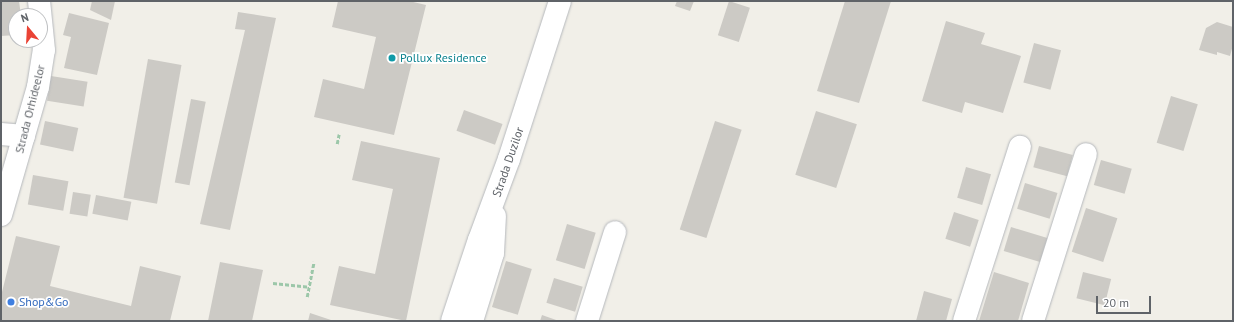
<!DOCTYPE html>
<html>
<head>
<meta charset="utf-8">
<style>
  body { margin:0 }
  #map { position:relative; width:1234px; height:322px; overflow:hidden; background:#f1efe8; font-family:"PT Sans",sans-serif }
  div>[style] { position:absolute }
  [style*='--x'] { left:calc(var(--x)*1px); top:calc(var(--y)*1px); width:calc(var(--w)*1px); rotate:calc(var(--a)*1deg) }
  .building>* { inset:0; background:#cccac5; transform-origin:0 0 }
  .path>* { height:2.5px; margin-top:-1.25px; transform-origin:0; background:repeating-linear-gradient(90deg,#9cc7a9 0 4px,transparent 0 6px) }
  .roads { filter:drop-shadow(0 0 1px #b5b8bc) drop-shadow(0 0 1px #b5b8bc) }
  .minor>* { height:22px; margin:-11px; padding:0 11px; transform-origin:11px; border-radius:11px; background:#fff }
  .dots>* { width:11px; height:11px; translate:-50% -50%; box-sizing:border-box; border:2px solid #fff; border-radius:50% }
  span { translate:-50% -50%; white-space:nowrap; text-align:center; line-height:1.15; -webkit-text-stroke:3.5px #fff; paint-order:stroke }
  .culture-label { font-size:12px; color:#0d838f }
  .left { translate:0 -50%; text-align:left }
  .street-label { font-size:12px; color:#5f6368 }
  .shop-label { font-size:12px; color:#366cbe }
  .frame { position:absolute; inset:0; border:2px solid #5f6368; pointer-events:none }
  .north { position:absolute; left:8px; top:8px; width:40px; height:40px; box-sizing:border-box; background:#fff; border:1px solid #bfc1c3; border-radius:50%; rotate:342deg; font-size:11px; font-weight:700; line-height:16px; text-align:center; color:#5f6368 }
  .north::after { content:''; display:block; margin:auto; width:14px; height:18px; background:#ea4335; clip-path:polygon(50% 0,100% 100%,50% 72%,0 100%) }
  .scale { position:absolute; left:1096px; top:296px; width:55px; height:18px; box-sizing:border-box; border:2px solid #5f6368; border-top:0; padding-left:5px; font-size:12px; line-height:14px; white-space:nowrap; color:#5f6368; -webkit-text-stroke:3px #fff; paint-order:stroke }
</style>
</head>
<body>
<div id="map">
  <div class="building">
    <i style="clip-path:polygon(1px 1px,19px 1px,21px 16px,16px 16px,16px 35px,1px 36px)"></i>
    <i style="clip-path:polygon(92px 1px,115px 1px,111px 20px,90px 10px)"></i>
    <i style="clip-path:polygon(338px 1px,409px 1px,426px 5px,394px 135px,314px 117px,323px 79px,364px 89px,376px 37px,332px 27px)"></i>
    <i style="clip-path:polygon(677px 1px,694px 1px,690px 11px,675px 6px)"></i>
    <i style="left:729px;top:1px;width:22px;height:36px;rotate:18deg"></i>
    <i style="clip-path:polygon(845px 1px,891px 1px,859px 103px,817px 91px)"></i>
    <i style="clip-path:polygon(238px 12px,276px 18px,230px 230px,200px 224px,245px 30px,235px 29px)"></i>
    <i style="clip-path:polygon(69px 13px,109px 23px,97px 75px,64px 68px,71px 37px,63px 35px)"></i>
    <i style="clip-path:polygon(946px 21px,985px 33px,981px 44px,1021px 56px,1003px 113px,965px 102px,962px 113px,922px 101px)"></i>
    <i style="clip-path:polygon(1217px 22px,1233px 27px,1233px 45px,1230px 56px,1217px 52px,1217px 55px,1199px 50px,1206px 28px)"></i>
    <i style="left:1034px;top:43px;width:28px;height:41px;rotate:15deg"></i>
    <i style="left:148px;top:59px;width:34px;height:141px;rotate:10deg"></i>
    <i style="left:51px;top:76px;width:37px;height:25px;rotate:9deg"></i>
    <i style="left:1171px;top:96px;width:28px;height:49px;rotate:17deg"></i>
    <i style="left:191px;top:99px;width:15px;height:85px;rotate:11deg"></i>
    <i style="left:464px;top:110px;width:41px;height:22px;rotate:20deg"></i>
    <i style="left:816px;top:111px;width:43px;height:67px;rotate:18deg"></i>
    <i style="left:45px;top:121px;width:34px;height:24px;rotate:12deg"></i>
    <i style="left:715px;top:121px;width:28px;height:114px;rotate:18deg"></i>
    <i style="clip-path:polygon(361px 141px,440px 158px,406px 321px,330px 305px,339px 266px,375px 274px,393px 189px,352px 180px)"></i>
    <i style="left:1039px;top:146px;width:35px;height:22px;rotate:15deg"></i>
    <i style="left:1101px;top:160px;width:32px;height:26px;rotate:16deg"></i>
    <i style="left:966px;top:167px;width:26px;height:32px;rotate:16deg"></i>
    <i style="left:33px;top:175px;width:36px;height:30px;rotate:10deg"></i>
    <i style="left:1025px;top:183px;width:34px;height:27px;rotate:17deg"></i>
    <i style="left:73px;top:192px;width:18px;height:22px;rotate:9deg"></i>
    <i style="left:96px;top:195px;width:36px;height:19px;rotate:11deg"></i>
    <i style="left:1086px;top:208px;width:33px;height:46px;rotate:18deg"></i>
    <i style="left:954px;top:212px;width:26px;height:28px;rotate:18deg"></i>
    <i style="left:567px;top:224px;width:30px;height:38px;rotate:17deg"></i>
    <i style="left:1011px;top:227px;width:38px;height:25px;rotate:17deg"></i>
    <i style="clip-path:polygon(16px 236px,60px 246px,50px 286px,131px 306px,140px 266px,181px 276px,170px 321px,1px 321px,1px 296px)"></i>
    <i style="left:506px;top:261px;width:27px;height:48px;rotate:17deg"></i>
    <i style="clip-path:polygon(220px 262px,263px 270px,252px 321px,208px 321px)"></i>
    <i style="clip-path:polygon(994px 272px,1029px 283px,1018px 321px,979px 321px)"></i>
    <i style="left:1083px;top:272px;width:29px;height:27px;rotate:14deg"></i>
    <i style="left:554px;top:278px;width:30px;height:26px;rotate:17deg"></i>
    <i style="clip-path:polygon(924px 291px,952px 299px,946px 321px,916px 321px)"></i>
    <i style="clip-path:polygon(310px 313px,334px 321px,308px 321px)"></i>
    <i style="clip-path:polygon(542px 315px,559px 321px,540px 321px)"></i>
  </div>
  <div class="path">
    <i style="--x:337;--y:144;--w:10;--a:-79"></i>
    <i style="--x:273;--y:283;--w:36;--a:6"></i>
    <i style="--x:307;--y:297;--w:36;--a:-79"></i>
  </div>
  <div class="roads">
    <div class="minor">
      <i style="--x:1;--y:134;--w:23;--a:5"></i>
      <i style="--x:1;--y:215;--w:133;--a:-73.9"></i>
      <i style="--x:38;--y:87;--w:37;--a:-81"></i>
      <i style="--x:44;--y:50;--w:49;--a:-95.8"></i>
      <i style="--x:452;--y:321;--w:85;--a:-71.6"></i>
      <i style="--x:479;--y:240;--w:86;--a:-69.7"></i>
      <i style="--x:509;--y:159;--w:166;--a:-72.1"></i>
      <i style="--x:472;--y:321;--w:71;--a:-72.8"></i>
      <i style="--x:493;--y:253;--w:37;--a:-87"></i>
      <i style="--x:587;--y:321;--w:93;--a:-72.5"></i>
      <i style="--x:964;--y:321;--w:183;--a:-72.2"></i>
      <i style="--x:1033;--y:321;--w:175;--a:-72.4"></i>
    </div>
  </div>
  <div class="dots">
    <i style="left:392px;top:58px;background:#0f9aa8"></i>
    <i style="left:11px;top:302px;background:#3f7fe0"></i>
  </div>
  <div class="culture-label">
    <span class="left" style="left:400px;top:58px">Pollux Residence</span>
  </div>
  <div class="street-label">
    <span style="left:30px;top:109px;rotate:-76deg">Strada Orhideelor</span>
    <span style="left:508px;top:162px;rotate:-71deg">Strada Duzilor</span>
  </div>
  <div class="shop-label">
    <span class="left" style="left:19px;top:302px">Shop&amp;Go</span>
  </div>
  <div class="frame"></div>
  <div class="north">N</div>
  <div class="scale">20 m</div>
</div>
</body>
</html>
